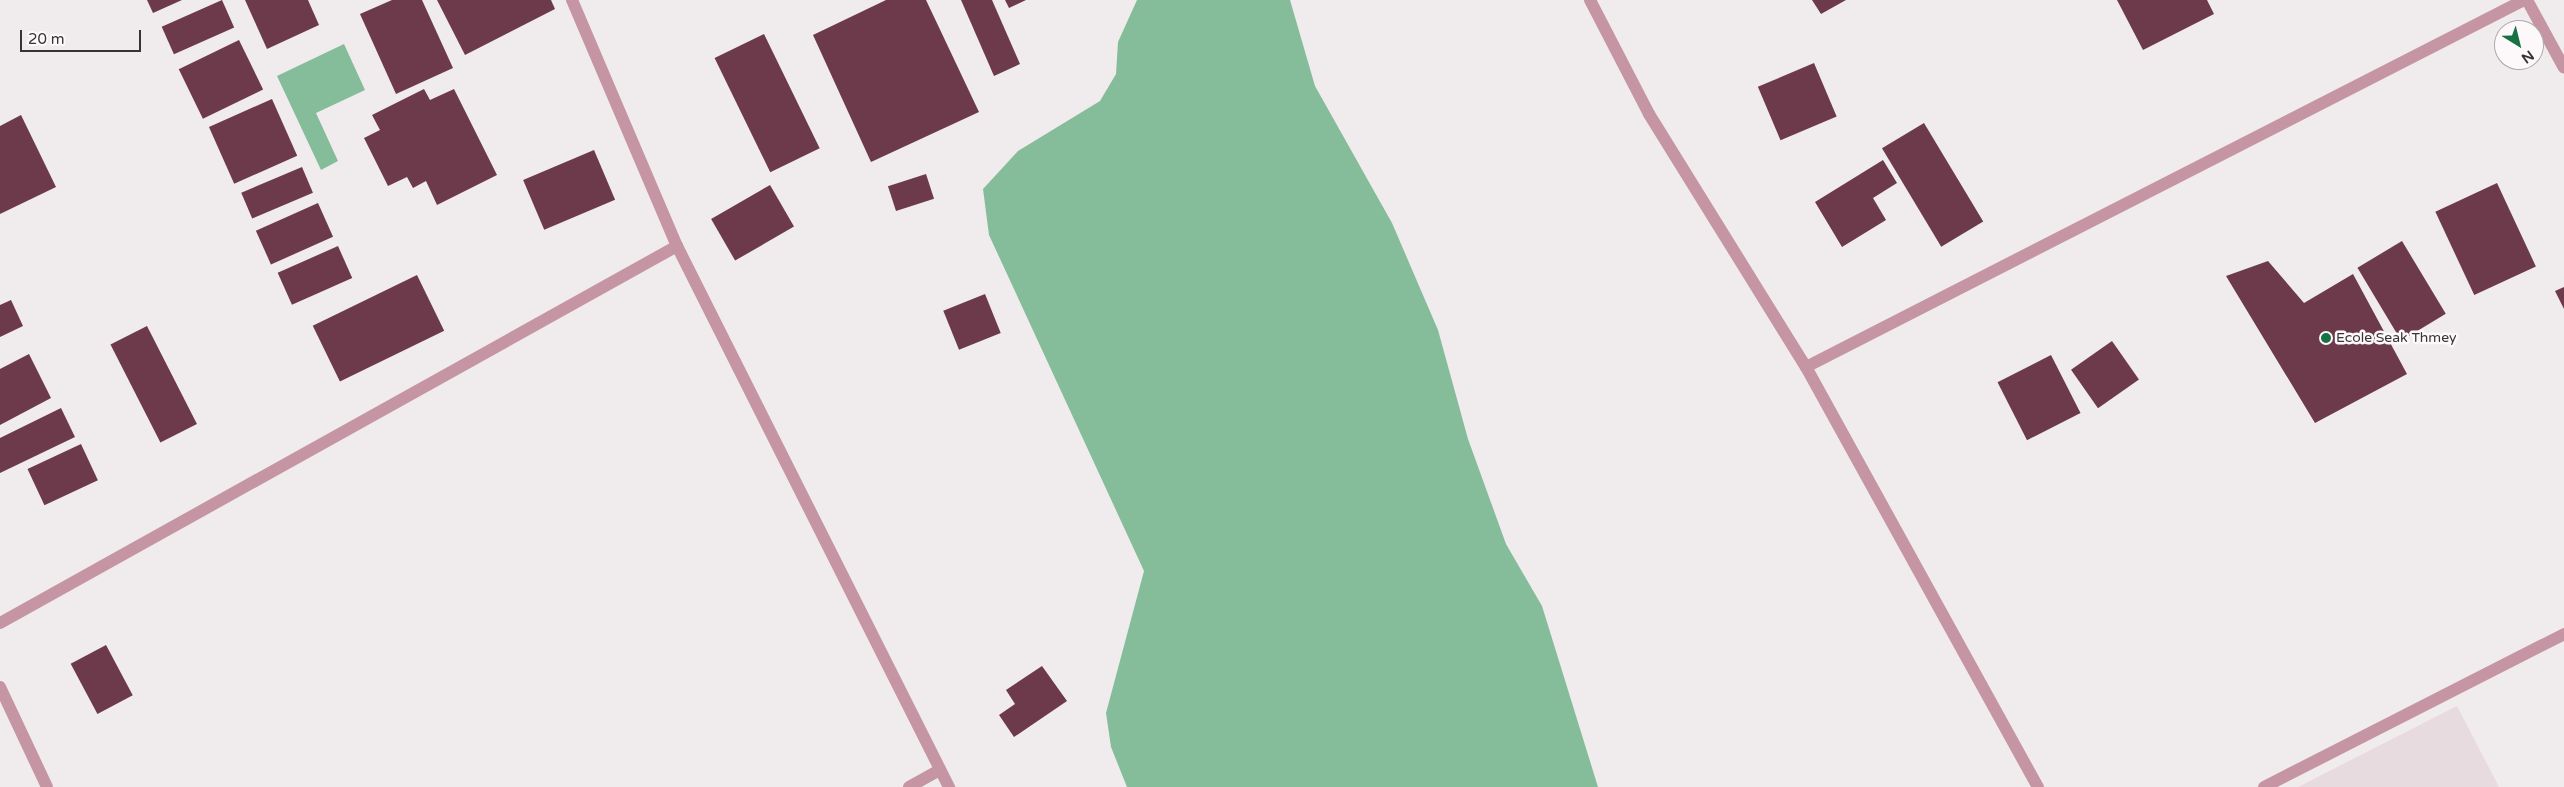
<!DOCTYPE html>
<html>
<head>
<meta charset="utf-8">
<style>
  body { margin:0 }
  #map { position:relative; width:2564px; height:787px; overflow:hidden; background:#f0ebec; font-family:"Varela Round",sans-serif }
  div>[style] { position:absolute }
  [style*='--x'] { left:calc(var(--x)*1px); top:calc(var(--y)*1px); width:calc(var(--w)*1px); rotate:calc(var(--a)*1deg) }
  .built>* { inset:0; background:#e8dbdf }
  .water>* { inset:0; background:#85bd9a }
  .building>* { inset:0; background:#6d3a4c; transform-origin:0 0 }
  .minor>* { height:12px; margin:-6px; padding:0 6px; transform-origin:6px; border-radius:6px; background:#c595a4 }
  .dots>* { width:14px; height:14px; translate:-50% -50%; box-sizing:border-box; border:2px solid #fdf8f9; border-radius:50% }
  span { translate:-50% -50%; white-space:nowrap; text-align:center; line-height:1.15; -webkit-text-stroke:5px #fdf8f9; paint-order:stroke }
  .poi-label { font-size:14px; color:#363435 }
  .left { translate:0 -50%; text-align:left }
  .north { position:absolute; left:2494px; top:20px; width:50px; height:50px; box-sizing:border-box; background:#fdf8f9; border:1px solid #adaaab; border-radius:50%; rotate:144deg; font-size:14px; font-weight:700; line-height:20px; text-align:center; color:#363435 }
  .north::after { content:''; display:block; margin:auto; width:18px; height:22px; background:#167145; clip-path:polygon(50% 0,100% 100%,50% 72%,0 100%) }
  .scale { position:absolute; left:20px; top:30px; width:121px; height:22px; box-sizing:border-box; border:2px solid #363435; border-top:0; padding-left:6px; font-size:15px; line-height:18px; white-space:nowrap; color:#363435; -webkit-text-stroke:4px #fdf8f9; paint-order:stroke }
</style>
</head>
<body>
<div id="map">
  <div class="built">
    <i style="clip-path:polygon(2457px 706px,2499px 787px,2298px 787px)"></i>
  </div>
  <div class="water">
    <i style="clip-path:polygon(1137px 0,1290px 0,1315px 86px,1392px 223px,1438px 330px,1468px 439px,1506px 544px,1542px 606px,1598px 787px,1127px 787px,1111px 747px,1106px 713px,1144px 571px,989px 235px,983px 189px,1018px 151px,1100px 101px,1116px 74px,1118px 42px)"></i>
    <i style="clip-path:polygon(344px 44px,365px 90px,316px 113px,338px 161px,321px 170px,277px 76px)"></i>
  </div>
  <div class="building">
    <i style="clip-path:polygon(147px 0,182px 0,153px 13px)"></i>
    <i style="left:222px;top:0;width:30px;height:66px;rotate:66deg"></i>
    <i style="clip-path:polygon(245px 0,308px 0,319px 25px,267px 49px)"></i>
    <i style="clip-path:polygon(392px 0,422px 0,453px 68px,396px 94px,360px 14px)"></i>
    <i style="clip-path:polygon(437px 0,551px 0,555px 9px,465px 55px)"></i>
    <i style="clip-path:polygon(886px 0,926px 0,979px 112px,871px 162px,813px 35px)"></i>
    <i style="clip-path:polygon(961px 0,992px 0,1020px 64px,994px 76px)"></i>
    <i style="clip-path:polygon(1005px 0,1026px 0,1009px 8px)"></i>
    <i style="clip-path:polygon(1812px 0,1846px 0,1821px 14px)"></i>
    <i style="clip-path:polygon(2117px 0,2207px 0,2214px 14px,2143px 50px)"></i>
    <i style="left:764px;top:34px;width:127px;height:55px;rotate:64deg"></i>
    <i style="left:239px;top:40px;width:55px;height:67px;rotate:64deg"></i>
    <i style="left:1814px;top:63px;width:58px;height:61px;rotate:67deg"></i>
    <i style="clip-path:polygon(424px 89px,430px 100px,454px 89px,497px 175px,437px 205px,426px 181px,413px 188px,407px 177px,388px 186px,364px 138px,380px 130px,372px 115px)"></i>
    <i style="left:272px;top:99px;width:62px;height:69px;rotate:66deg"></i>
    <i style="clip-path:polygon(21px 115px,56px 187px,0 214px,0 126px)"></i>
    <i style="left:1924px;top:123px;width:115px;height:49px;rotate:59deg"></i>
    <i style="left:594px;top:150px;width:54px;height:77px;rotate:67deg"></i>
    <i style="clip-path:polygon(1883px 160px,1897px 183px,1873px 198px,1886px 220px,1842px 247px,1815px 202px)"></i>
    <i style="left:302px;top:167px;width:28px;height:66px;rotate:67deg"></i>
    <i style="left:926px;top:174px;width:26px;height:40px;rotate:72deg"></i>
    <i style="left:2497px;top:183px;width:92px;height:68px;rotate:65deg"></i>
    <i style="left:770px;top:185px;width:48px;height:68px;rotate:60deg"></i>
    <i style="left:318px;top:203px;width:37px;height:68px;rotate:66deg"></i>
    <i style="left:2402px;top:241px;width:85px;height:52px;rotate:59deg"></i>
    <i style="left:338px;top:246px;width:35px;height:66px;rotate:66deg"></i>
    <i style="clip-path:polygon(2268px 261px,2304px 303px,2353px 274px,2407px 374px,2315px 423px,2226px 276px)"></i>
    <i style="left:417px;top:275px;width:62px;height:116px;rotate:64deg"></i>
    <i style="clip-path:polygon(2564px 287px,2564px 309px,2555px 291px)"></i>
    <i style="left:985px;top:294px;width:42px;height:45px;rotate:68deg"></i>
    <i style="clip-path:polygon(11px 300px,23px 326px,0 337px,0 305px)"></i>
    <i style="left:147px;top:326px;width:110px;height:41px;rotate:63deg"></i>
    <i style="left:2112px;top:341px;width:47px;height:50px;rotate:55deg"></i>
    <i style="clip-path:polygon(29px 354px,51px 398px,0 425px,0 369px)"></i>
    <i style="left:2051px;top:355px;width:65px;height:60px;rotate:63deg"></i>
    <i style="clip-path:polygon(61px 408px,75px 437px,0 473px,0 438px)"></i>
    <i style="left:81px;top:444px;width:40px;height:59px;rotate:65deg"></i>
    <i style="left:106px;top:645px;width:57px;height:40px;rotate:62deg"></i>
    <i style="clip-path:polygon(1042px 666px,1067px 701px,1014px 737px,999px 715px,1015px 704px,1006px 690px)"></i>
  </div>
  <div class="minor">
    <i style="--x:572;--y:0;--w:267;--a:66.9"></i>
    <i style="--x:677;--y:246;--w:606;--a:63.31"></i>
    <i style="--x:1590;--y:0;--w:128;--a:62.6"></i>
    <i style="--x:1649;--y:114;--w:298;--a:58.2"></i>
    <i style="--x:1806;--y:367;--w:480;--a:61.1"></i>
    <i style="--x:2527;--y:0;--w:77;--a:61.4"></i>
    <i style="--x:1806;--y:367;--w:806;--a:-27.07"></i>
    <i style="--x:0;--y:623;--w:775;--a:-29.11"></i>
    <i style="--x:0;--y:687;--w:110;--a:64.8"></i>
    <i style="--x:909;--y:787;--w:35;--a:-29"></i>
    <i style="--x:2264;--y:787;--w:337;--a:-27"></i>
  </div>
  <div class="dots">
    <i style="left:2326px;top:338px;background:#167145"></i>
  </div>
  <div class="poi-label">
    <span class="left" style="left:2336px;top:338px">Ecole Seak Thmey</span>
  </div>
  <div class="north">N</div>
  <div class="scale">20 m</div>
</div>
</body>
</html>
